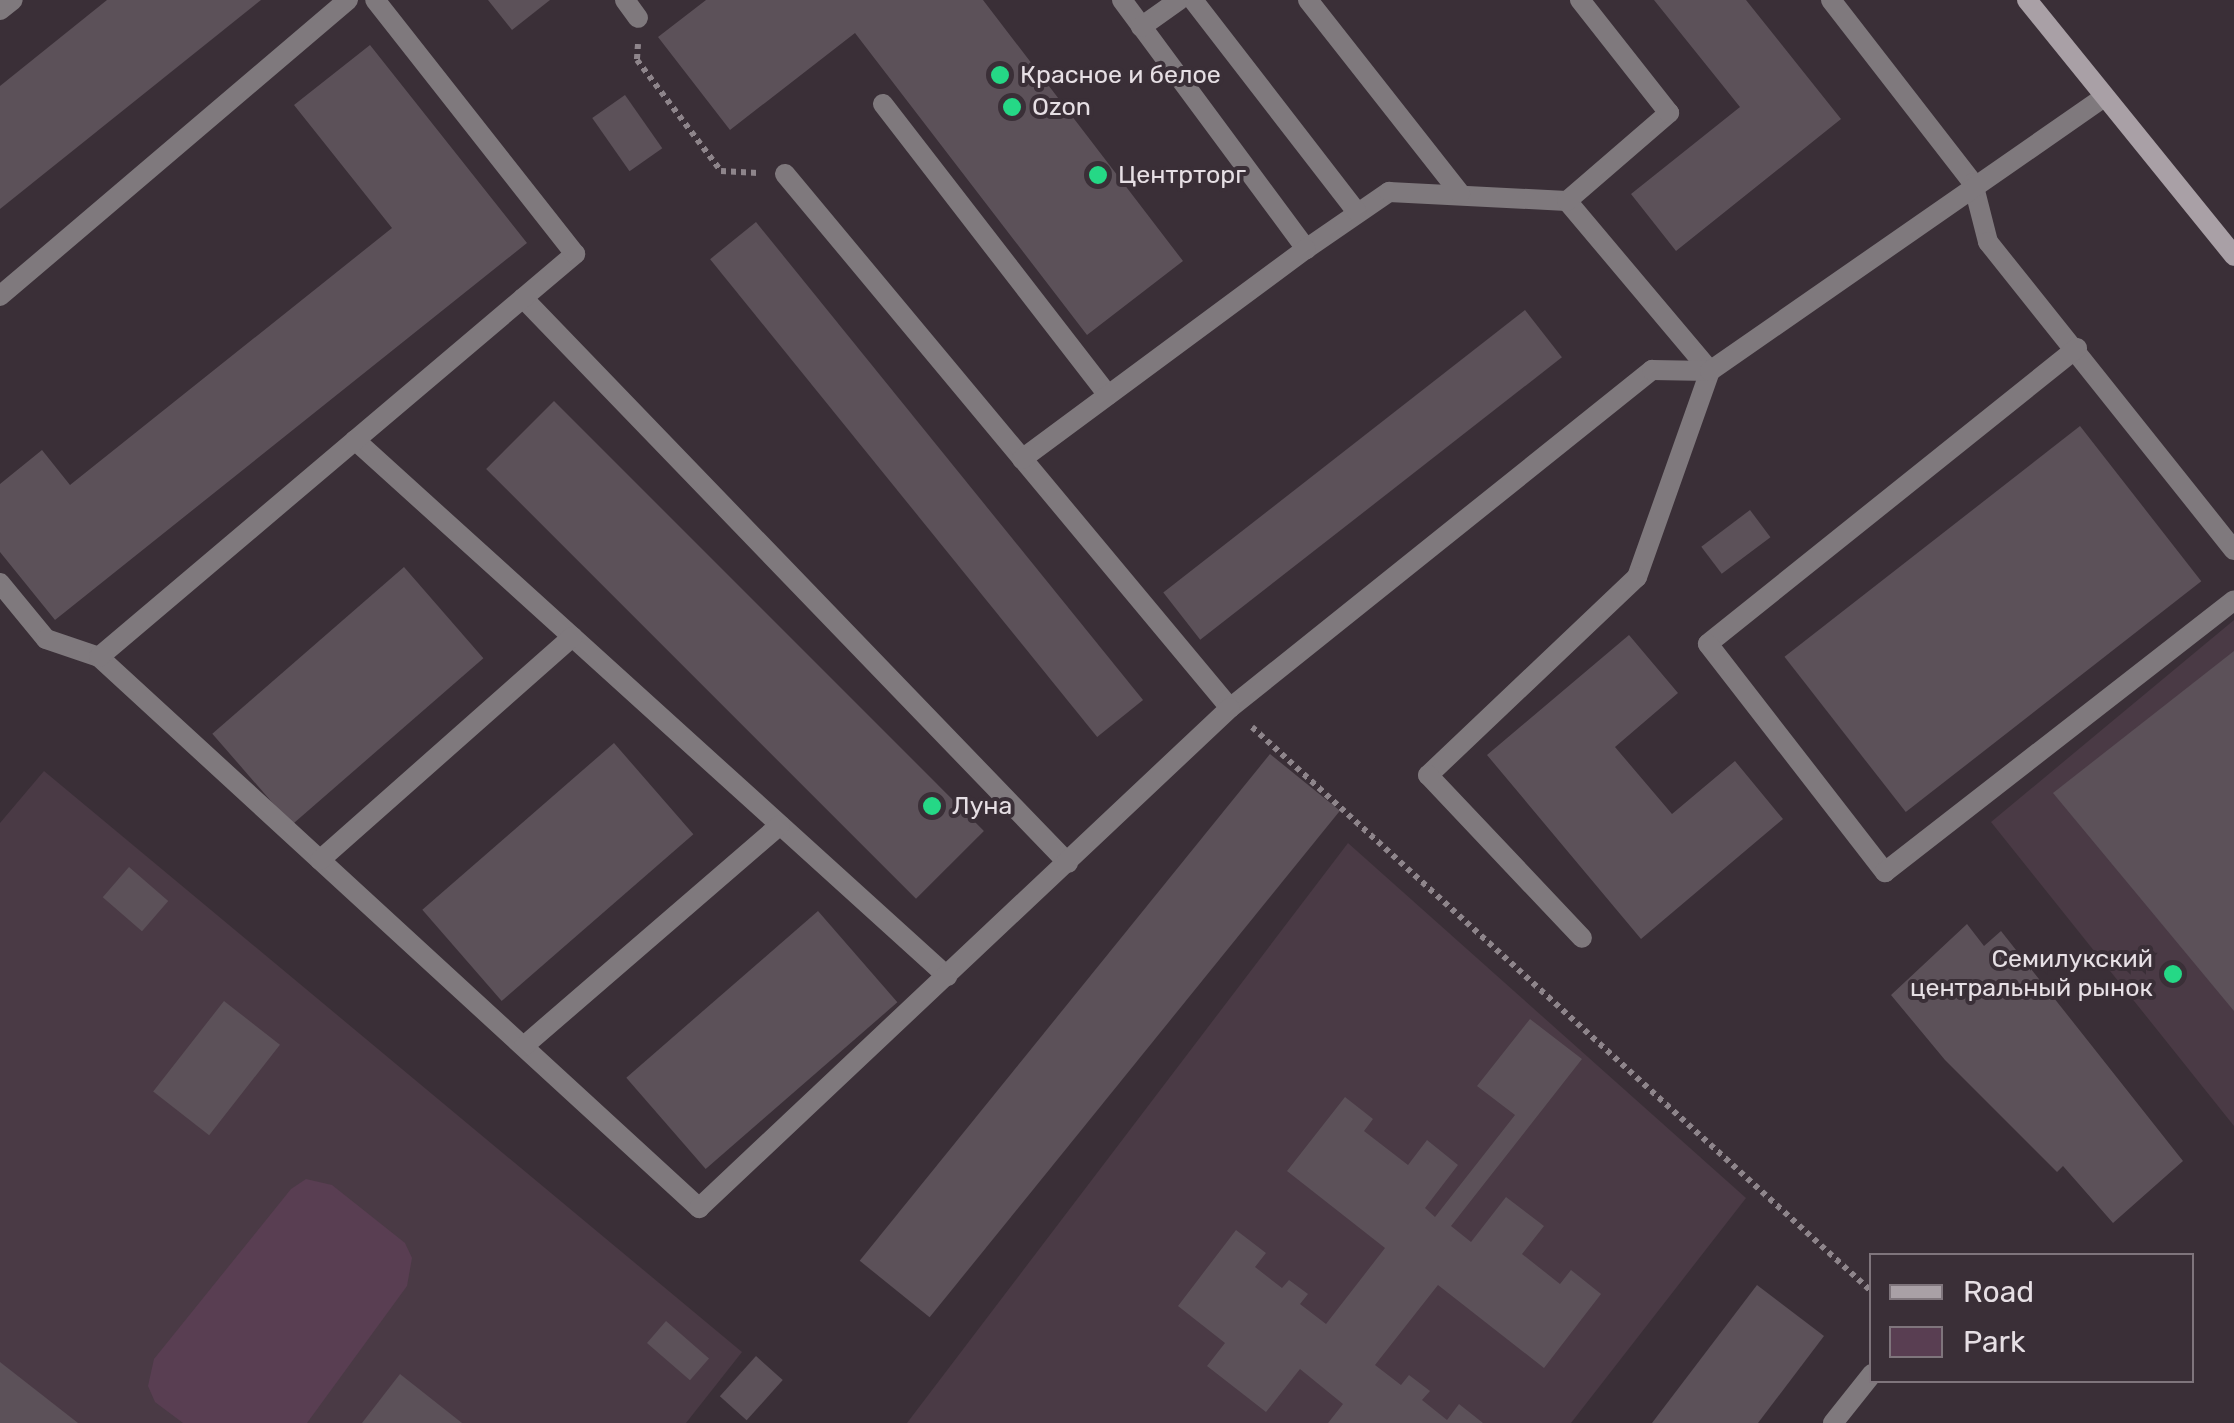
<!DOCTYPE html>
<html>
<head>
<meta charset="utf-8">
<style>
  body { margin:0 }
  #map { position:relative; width:2234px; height:1423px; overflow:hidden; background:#3a2f37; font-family:Rubik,sans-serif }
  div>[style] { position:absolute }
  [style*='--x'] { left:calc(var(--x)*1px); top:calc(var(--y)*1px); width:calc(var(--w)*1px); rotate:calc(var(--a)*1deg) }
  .built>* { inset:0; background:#4a3a45 }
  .green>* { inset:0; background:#593e52 }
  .building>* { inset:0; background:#5c5159; transform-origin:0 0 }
  .path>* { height:6px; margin-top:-3px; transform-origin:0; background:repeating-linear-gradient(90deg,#8e858b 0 5px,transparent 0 10px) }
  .lane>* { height:20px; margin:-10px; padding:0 10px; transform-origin:10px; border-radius:10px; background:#7f797d }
  .secondary>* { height:20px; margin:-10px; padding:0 10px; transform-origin:10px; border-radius:10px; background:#a9a0a6 }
  .dots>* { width:28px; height:28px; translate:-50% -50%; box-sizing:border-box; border:5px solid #3a2f37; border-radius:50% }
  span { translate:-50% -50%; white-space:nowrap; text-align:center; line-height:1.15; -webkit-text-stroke:8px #3a2f37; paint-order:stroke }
  .poi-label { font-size:25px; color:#e6dfe4 }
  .left { translate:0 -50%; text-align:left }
  .right { translate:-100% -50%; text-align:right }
  .legend { position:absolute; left:1869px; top:1253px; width:325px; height:130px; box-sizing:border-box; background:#3a2f37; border:2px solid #7f757c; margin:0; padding:12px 18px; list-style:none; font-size:30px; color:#e6dfe4 }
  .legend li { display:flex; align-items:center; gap:20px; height:50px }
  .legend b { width:50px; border:2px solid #7f757c }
</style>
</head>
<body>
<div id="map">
  <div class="built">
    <i style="clip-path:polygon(2234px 620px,2234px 1126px,1991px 822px)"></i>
    <i style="clip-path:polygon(44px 771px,742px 1352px,686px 1423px,0 1423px,0 823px)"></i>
    <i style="clip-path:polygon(1348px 843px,1746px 1198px,1571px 1423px,907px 1423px)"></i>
  </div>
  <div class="green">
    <i style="clip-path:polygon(306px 1179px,332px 1185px,405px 1243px,412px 1258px,407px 1286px,307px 1423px,183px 1423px,155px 1402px,148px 1386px,154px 1359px,291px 1189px)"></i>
  </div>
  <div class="building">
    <i style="clip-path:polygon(107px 0,261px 0,0 209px,0 86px)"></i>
    <i style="clip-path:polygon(488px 0,550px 0,512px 30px)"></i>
    <i style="clip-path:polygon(706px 0,983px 0,1183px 261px,1087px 335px,855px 33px,730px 130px,658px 37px)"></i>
    <i style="clip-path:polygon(1654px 0,1746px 0,1841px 119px,1676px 251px,1631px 194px,1740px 107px)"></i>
    <i style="clip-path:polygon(370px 45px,527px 243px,55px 620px,0 552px,0 484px,42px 450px,70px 485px,392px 228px,294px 105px)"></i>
    <i style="left:625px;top:95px;width:65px;height:40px;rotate:55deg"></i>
    <i style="left:756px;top:222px;width:615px;height:59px;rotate:51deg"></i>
    <i style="left:1525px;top:310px;width:60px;height:459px;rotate:52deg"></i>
    <i style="left:554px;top:401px;width:608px;height:96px;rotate:45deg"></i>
    <i style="left:2080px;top:426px;width:197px;height:375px;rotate:52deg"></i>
    <i style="left:1750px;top:510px;width:34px;height:61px;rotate:53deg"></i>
    <i style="left:404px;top:567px;width:121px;height:254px;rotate:49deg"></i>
    <i style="clip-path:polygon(1629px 635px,1678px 693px,1615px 747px,1672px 814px,1735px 761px,1783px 819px,1641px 939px,1487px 755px)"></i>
    <i style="clip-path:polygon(2234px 651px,2234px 1011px,2053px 793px)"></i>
    <i style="left:614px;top:743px;width:121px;height:254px;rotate:49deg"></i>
    <i style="left:1270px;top:754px;width:90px;height:652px;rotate:39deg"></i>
    <i style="left:129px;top:867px;width:52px;height:40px;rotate:41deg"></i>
    <i style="left:818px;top:911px;width:121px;height:254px;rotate:49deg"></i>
    <i style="clip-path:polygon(1967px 924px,1984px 946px,2001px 931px,2183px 1161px,2113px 1223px,2063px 1166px,2057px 1172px,1945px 1060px,1891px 995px)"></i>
    <i style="left:224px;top:1001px;width:71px;height:115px;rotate:38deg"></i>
    <i style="clip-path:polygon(1530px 1019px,1582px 1059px,1451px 1226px,1471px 1242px,1506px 1197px,1544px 1226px,1522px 1254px,1560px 1284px,1571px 1270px,1601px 1294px,1544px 1368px,1438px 1285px,1375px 1365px,1401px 1385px,1409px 1375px,1430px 1391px,1422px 1400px,1447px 1420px,1459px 1404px,1483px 1423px,1328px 1423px,1343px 1404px,1300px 1369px,1266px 1412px,1207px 1366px,1225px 1343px,1178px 1306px,1236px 1230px,1266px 1253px,1255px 1267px,1282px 1288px,1289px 1280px,1308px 1294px,1300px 1304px,1326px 1324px,1385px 1248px,1287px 1171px,1345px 1097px,1373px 1119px,1364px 1131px,1408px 1165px,1427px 1140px,1458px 1165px,1425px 1208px,1435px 1217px,1515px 1115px,1477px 1086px)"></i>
    <i style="clip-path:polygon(1757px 1285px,1824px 1336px,1758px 1423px,1652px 1423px)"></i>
    <i style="left:666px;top:1321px;width:57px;height:29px;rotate:41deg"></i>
    <i style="left:756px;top:1356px;width:36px;height:54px;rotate:42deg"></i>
    <i style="clip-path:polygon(0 1362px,78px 1423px,0 1423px)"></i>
    <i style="clip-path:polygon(400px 1374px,462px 1423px,362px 1423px)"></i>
  </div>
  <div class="path">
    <i style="--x:638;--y:44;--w:16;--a:94"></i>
    <i style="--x:637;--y:60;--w:139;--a:52.9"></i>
    <i style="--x:721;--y:171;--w:37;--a:3"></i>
    <i style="--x:1252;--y:727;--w:839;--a:42.34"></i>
  </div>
  <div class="lane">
    <i style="--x:625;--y:0;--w:22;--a:54"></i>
    <i style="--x:1122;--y:0;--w:310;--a:53.5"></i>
    <i style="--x:1306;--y:249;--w:101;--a:-34.5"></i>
    <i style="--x:1389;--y:192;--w:178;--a:2.9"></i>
    <i style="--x:1567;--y:201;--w:222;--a:49.9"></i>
    <i style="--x:1710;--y:371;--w:219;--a:109.5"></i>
    <i style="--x:1637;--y:577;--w:288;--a:136.5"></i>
    <i style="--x:1428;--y:775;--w:224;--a:46.6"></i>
    <i style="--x:1193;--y:0;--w:267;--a:52.3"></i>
    <i style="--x:1308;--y:0;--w:246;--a:51.8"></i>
    <i style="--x:1831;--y:0;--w:232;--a:52.2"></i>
    <i style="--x:1973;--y:183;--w:61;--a:75.7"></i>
    <i style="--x:1988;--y:242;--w:394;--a:51.4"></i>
    <i style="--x:0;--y:10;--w:16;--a:-38"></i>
    <i style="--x:1141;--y:27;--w:47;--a:-35.4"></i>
    <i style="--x:883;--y:104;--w:368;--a:52.3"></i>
    <i style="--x:785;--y:174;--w:695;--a:50.19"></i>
    <i style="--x:1230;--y:708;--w:541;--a:-38.69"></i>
    <i style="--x:1652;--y:370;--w:58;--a:1"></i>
    <i style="--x:1710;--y:371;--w:479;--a:-34.8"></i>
    <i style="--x:1567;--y:201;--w:135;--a:-40.8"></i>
    <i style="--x:1669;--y:113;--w:144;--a:-128.2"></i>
    <i style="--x:0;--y:296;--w:457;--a:-40.4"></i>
    <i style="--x:523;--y:298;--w:785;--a:46.03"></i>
    <i style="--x:2077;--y:348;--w:473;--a:141.3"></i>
    <i style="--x:1708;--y:644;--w:289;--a:52.2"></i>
    <i style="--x:1885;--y:872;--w:442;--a:-37.9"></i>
    <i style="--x:355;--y:440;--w:799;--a:42.16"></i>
    <i style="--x:1022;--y:459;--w:353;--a:-36.5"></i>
    <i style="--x:0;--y:583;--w:72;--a:50.6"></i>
    <i style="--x:46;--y:639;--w:56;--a:18.8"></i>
    <i style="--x:99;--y:657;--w:815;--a:42.56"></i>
    <i style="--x:699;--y:1208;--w:729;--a:-43.28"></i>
    <i style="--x:99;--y:657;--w:624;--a:-40.25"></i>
    <i style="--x:575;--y:254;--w:323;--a:-128.2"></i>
    <i style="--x:320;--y:860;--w:337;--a:-41.5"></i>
    <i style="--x:524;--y:1046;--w:338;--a:-40.8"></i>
    <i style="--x:1833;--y:1423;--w:63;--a:-51.5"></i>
  </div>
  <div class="secondary">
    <i style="--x:2027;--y:0;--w:329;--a:51"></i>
  </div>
  <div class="dots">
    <i style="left:1000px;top:75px;background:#25d886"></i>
    <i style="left:1012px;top:107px;background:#25d886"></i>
    <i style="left:1098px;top:175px;background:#25d886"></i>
    <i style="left:932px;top:806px;background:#25d886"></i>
    <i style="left:2173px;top:974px;background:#25d886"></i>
  </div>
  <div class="poi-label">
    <span class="left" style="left:1020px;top:75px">Красное и белое</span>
    <span class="left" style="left:1032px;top:107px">Ozon</span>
    <span class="left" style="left:1118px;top:175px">Центрторг</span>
    <span class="left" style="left:952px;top:806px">Луна</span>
    <span class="right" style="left:2153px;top:974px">Семилукский<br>центральный рынок</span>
  </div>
  <ul class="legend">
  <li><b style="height:12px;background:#a9a0a6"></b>Road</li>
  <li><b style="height:28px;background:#593e52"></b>Park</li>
  </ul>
</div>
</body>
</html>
